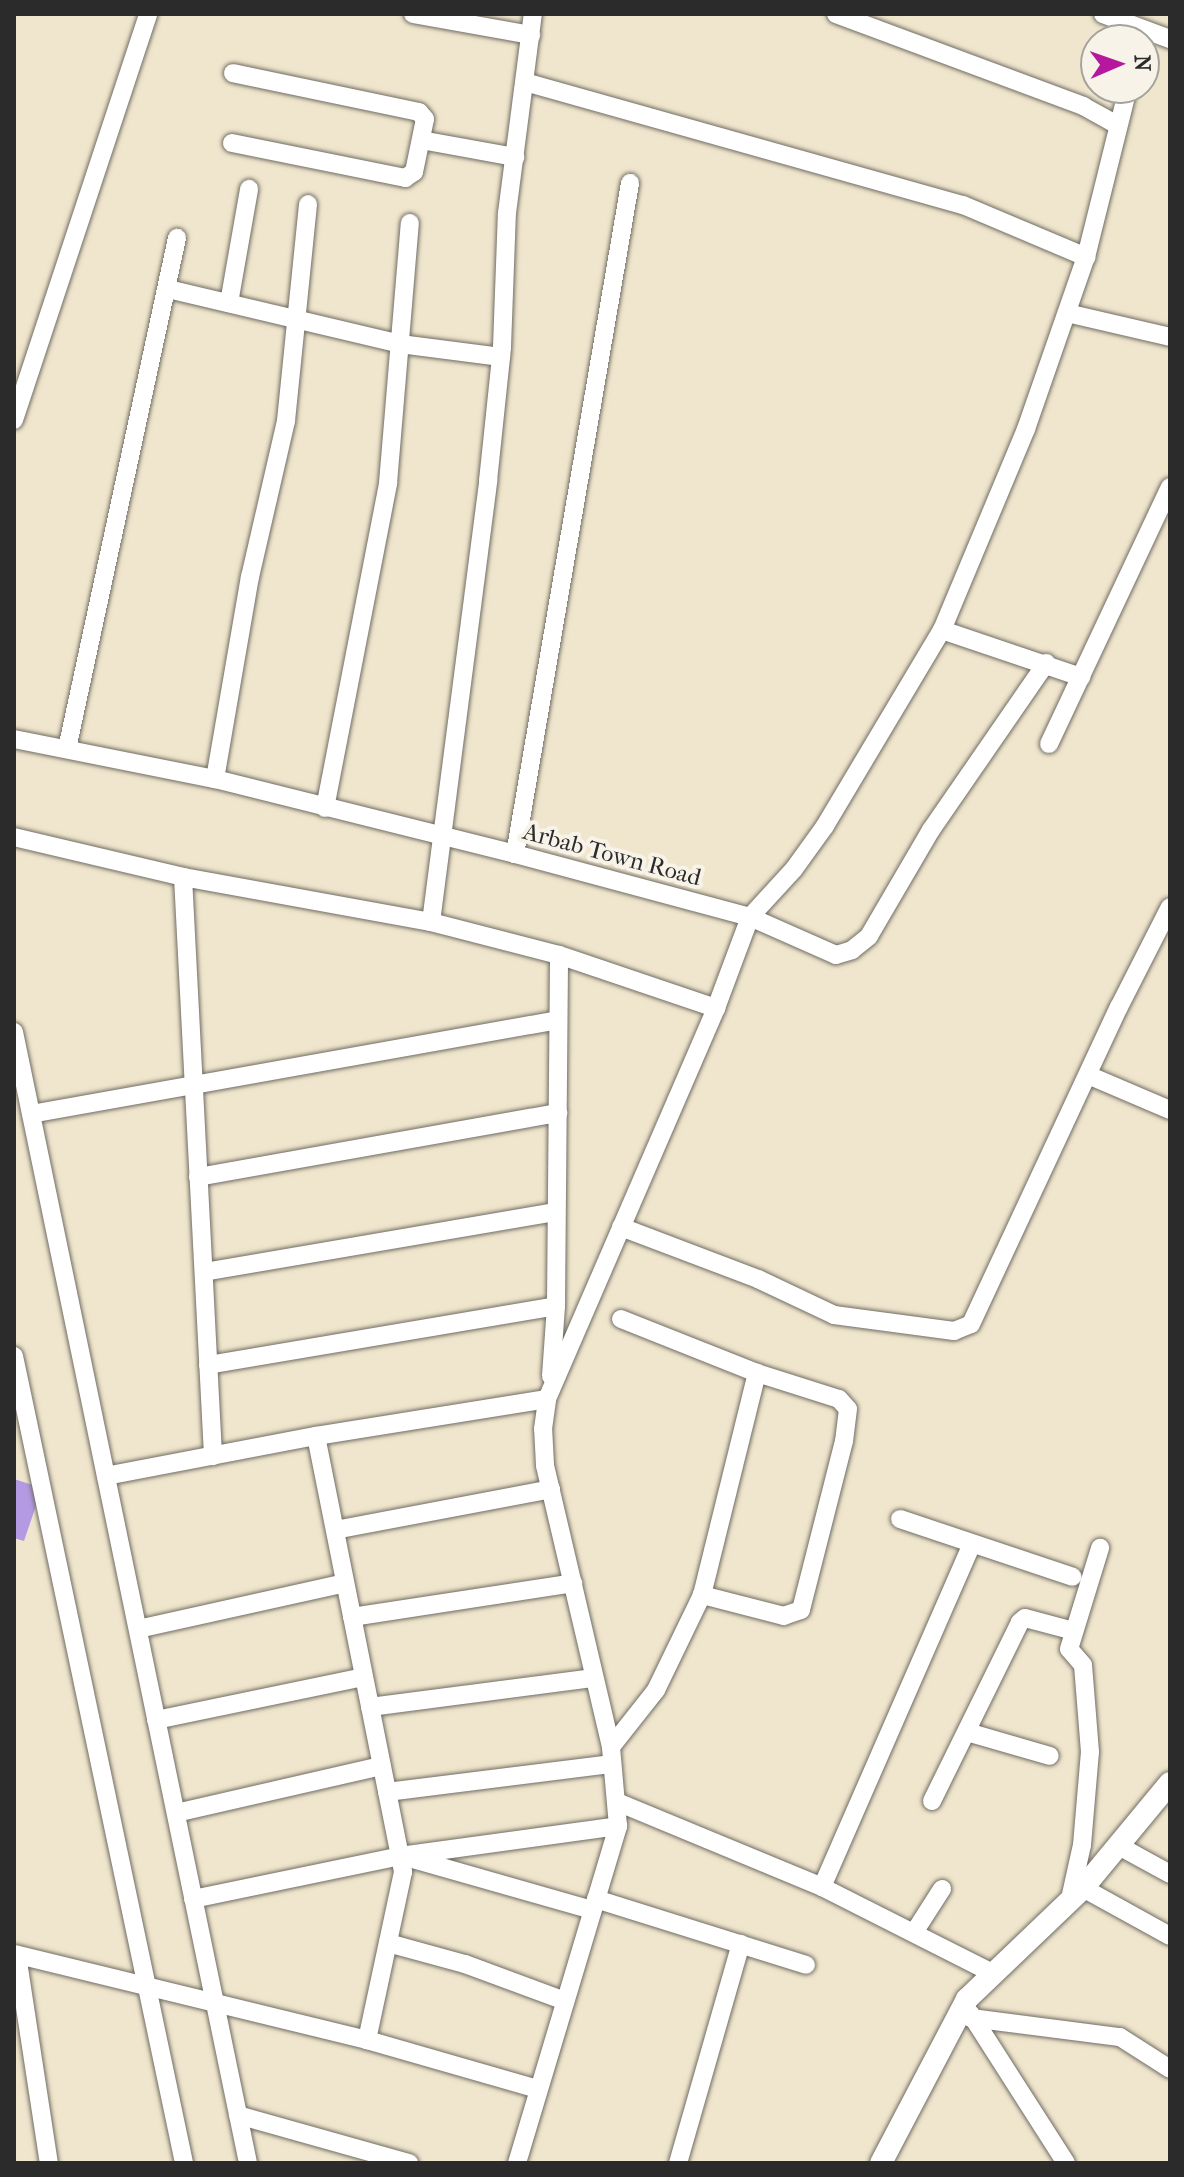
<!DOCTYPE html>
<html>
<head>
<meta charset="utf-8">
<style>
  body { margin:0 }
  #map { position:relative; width:1184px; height:2177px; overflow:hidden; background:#f0e6cd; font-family:"IM FELL French Canon",serif }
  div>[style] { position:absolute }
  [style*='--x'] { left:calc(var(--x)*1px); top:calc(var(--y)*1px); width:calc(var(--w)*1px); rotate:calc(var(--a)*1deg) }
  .building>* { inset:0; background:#b39ae3 }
  .roads { filter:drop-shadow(0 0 2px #706c64) drop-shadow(0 0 2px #706c64) }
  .minor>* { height:18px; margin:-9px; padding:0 9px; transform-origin:9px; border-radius:9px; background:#fff }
  .tertiary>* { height:22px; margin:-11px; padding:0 11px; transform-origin:11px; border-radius:11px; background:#fff }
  span { translate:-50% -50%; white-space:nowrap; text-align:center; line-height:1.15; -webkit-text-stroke:8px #f7f3e8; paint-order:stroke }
  .street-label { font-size:24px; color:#2b2b2b }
  .frame { position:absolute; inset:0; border:16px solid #2b2b2b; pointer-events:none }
  .north { position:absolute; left:1080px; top:24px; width:80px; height:80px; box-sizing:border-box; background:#f7f3e8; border:2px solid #a5a39c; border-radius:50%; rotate:88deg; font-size:22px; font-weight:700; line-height:32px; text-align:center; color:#2b2b2b }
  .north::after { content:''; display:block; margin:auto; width:28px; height:36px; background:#b5179e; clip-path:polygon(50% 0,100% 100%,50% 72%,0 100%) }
</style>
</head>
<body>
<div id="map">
  <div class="building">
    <i style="clip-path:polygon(14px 1479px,42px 1488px,24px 1541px,14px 1538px)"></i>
  </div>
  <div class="roads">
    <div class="minor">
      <i style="--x:413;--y:14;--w:120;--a:10.1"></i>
      <i style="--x:836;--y:14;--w:264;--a:20.4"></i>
      <i style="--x:1083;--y:106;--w:39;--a:29"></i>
      <i style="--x:1103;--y:14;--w:72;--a:20.5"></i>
      <i style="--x:525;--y:82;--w:455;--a:15.7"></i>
      <i style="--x:963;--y:205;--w:134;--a:22.9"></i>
      <i style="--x:421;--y:140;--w:96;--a:10.3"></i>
      <i style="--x:232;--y:143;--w:177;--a:11.4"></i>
      <i style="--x:405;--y:178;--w:11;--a:-34"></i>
      <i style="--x:414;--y:172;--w:54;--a:-78.3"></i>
      <i style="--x:425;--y:119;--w:9;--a:-131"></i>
      <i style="--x:419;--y:112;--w:190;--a:-168.2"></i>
      <i style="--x:168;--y:289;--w:238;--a:13.3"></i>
      <i style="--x:400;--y:344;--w:102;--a:7.3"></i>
      <i style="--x:229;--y:303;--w:116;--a:-80"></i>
      <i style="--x:1067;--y:313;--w:106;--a:13.1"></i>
      <i style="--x:14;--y:420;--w:428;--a:-71.7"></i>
      <i style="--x:942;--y:630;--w:147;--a:18.7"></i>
      <i style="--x:14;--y:739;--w:205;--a:11.3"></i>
      <i style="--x:215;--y:779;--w:309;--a:14"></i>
      <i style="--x:515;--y:854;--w:243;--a:15"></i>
      <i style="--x:750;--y:917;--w:94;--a:23.8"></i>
      <i style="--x:836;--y:955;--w:17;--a:-17"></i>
      <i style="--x:852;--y:950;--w:22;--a:-39"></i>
      <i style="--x:869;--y:936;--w:123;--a:-59.7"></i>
      <i style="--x:931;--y:830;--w:203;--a:-55.4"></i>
      <i style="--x:1049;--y:744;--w:284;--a:-64.8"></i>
      <i style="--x:67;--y:749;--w:523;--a:-77.85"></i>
      <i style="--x:215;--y:779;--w:205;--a:-80.2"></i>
      <i style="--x:250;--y:577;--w:160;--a:-77"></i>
      <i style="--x:286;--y:421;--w:218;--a:-84.2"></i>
      <i style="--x:325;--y:808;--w:331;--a:-79"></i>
      <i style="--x:388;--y:483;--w:261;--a:-85.2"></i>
      <i style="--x:14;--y:837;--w:174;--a:13.3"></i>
      <i style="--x:183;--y:877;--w:252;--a:10.3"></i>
      <i style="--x:431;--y:922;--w:132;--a:14.5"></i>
      <i style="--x:559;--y:955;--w:166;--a:18.7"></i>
      <i style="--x:515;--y:854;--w:681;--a:-80.27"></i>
      <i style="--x:183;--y:877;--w:580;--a:87.03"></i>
      <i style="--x:431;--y:922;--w:445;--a:-82.6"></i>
      <i style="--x:488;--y:481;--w:135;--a:-84"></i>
      <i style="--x:502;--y:347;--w:134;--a:-87.9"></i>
      <i style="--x:507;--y:213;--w:201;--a:-82.6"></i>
      <i style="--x:14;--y:1032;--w:1155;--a:78.31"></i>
      <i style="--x:1088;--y:1075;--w:89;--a:23.1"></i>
      <i style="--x:31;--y:1114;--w:535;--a:-10.11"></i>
      <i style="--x:198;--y:1177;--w:366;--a:-10.1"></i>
      <i style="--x:621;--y:1227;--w:147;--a:20.8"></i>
      <i style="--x:758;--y:1279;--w:84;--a:25.3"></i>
      <i style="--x:834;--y:1315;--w:121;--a:7.6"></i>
      <i style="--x:954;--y:1331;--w:18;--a:-22"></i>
      <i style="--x:971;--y:1324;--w:350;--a:-65"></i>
      <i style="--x:1119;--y:1007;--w:112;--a:-63"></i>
      <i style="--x:204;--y:1272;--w:357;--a:-9.7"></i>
      <i style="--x:621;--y:1319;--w:146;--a:21.7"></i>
      <i style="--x:757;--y:1373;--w:86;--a:17.6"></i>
      <i style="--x:839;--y:1399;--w:13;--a:48"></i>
      <i style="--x:848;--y:1409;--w:32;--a:97"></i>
      <i style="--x:844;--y:1441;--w:174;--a:104.3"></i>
      <i style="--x:801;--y:1610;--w:18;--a:161"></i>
      <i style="--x:784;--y:1616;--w:85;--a:-165.6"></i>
      <i style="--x:14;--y:1356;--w:825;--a:78.1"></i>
      <i style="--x:208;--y:1365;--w:353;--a:-9.6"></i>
      <i style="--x:551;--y:1376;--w:70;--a:-85.9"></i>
      <i style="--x:556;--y:1306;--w:351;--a:-89.5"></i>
      <i style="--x:316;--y:1436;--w:445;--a:78.7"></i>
      <i style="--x:403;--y:1872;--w:172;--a:102.1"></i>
      <i style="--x:106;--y:1476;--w:214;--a:-10.8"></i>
      <i style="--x:316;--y:1436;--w:234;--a:-9.1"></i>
      <i style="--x:900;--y:1519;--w:182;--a:18.5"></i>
      <i style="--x:335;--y:1530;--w:220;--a:-10.7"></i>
      <i style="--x:352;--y:1617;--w:224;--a:-8.7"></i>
      <i style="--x:138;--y:1629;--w:212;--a:-12.5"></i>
      <i style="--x:370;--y:1707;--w:226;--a:-7.4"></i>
      <i style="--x:156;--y:1720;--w:212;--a:-11.7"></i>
      <i style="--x:967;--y:1732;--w:86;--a:16.1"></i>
      <i style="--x:611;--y:1747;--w:73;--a:-51.7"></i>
      <i style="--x:656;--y:1690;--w:106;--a:-64.2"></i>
      <i style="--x:702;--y:1595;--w:229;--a:-76.1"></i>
      <i style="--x:387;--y:1792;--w:227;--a:-7.1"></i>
      <i style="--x:932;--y:1801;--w:199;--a:-63.8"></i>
      <i style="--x:1020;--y:1622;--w:6;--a:-39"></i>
      <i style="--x:1025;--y:1618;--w:51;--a:14.9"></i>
      <i style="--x:617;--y:1802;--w:222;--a:22.5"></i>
      <i style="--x:822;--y:1887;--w:191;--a:26.8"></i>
      <i style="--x:176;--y:1813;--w:211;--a:-12.9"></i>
      <i style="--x:1119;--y:1846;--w:58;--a:28.8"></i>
      <i style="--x:406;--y:1857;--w:193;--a:15.9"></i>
      <i style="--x:822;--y:1887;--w:374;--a:-66.4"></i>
      <i style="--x:1083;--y:1888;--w:99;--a:28.9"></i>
      <i style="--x:193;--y:1899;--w:211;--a:-11.7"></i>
      <i style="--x:400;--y:1856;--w:220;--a:-7.8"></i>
      <i style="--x:596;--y:1899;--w:220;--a:17.4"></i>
      <i style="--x:1070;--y:1899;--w:55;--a:-77.5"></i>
      <i style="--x:1082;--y:1845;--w:93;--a:-85.1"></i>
      <i style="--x:1090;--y:1752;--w:87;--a:-94.6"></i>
      <i style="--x:1083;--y:1665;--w:21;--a:-131"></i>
      <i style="--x:1069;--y:1649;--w:106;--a:-72.9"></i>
      <i style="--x:915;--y:1931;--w:50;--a:-57.3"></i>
      <i style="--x:388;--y:1943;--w:80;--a:15.3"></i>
      <i style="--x:465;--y:1964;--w:107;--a:20.3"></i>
      <i style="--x:14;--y:1954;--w:363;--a:13.7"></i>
      <i style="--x:367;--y:2040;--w:178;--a:16"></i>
      <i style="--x:17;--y:1955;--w:210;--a:81.3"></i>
      <i style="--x:970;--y:2013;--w:178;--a:57.4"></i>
      <i style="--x:971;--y:2018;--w:150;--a:7.3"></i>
      <i style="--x:1120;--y:2037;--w:59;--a:32.6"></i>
      <i style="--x:238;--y:2115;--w:178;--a:15.7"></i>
      <i style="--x:517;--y:2163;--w:352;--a:-73.3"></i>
      <i style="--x:618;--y:1826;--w:79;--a:-95.1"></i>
      <i style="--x:611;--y:1747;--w:290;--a:-103.2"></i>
      <i style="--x:545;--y:1465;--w:36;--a:-93"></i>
      <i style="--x:543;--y:1429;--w:30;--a:-82"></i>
      <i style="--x:547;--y:1399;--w:426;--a:-66.6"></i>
      <i style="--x:716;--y:1008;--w:97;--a:-69.5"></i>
      <i style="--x:750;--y:917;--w:65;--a:-47.5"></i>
      <i style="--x:794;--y:869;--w:53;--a:-54.2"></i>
      <i style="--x:825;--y:826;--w:228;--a:-59.2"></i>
      <i style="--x:942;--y:630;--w:218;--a:-67.3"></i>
      <i style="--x:1026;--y:429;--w:182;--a:-70.8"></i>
      <i style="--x:1086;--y:257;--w:174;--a:-76"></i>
      <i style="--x:678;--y:2163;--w:228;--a:-74"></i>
    </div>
    <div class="tertiary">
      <i style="--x:881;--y:2163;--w:185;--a:-62.3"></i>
      <i style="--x:967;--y:1999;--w:161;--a:-43.7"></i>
      <i style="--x:1083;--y:1888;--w:136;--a:-50.4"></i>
    </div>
  </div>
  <div class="street-label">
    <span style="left:612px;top:855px;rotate:15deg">Arbab Town Road</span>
  </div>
  <div class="frame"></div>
  <div class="north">N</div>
</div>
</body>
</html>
